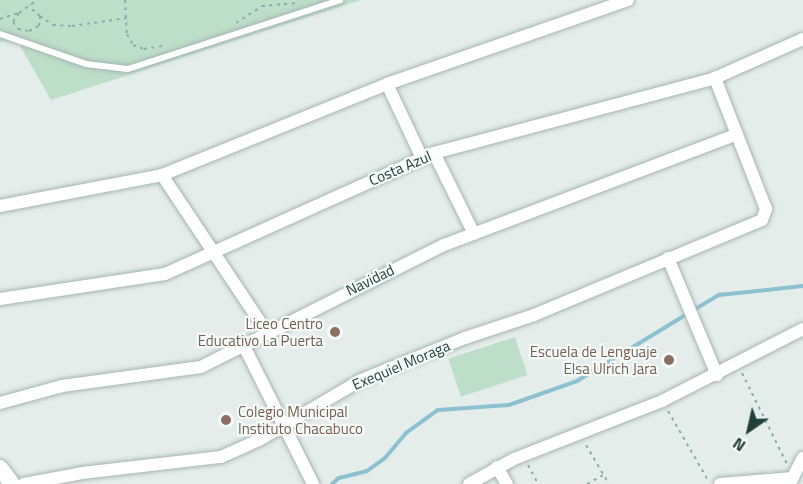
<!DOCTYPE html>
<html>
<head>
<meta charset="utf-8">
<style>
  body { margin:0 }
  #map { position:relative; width:803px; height:484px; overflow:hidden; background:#e4edea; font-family:"Titillium Web",sans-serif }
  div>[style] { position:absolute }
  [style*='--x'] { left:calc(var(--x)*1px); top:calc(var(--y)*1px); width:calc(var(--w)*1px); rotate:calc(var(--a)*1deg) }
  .green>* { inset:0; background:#bddec9; transform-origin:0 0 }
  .stream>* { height:4px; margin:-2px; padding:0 2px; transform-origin:2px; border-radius:2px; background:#8dc1d1 }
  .path>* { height:2px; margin-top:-1px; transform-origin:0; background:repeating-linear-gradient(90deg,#85b0a6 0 3px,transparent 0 7.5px) }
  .roads { filter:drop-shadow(0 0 2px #a6b5b2) drop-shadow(0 0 2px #a6b5b2) }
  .service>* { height:6px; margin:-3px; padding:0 3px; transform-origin:3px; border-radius:3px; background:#fff }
  .minor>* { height:12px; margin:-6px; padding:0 6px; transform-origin:6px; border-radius:6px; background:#fff }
  .secondary>* { height:16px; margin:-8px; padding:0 8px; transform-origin:8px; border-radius:8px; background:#fff }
  .dots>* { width:16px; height:16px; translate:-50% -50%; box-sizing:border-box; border:3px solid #f4faf7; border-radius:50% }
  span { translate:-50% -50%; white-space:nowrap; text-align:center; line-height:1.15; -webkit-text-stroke:4.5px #f4faf7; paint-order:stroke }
  .street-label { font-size:15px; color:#233f3a }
  .education-label { font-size:15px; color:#785e54 }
  .right { translate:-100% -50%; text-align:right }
  .left { translate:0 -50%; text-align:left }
  .north { position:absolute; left:719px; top:400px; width:60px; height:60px; -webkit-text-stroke:4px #f4faf7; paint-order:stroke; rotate:214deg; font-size:16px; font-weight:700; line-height:24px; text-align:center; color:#233f3a }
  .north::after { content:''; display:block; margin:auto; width:21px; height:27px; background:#233f3a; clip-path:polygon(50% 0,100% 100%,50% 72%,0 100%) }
</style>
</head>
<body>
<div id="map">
  <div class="green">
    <i style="clip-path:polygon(0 0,361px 0,51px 100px,15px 37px,0 42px)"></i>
    <i style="left:515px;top:337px;width:40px;height:70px;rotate:72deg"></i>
  </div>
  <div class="stream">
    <i style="--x:697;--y:308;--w:26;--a:-31"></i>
    <i style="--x:719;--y:295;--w:84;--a:-6.1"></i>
    <i style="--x:332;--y:484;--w:9;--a:-41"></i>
    <i style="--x:339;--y:478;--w:29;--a:-14"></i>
    <i style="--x:367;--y:471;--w:22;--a:-36"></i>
    <i style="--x:385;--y:458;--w:33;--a:-50"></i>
    <i style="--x:406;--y:433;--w:39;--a:-36"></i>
    <i style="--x:438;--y:410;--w:71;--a:-4"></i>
    <i style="--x:509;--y:405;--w:72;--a:-19.4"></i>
    <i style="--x:577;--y:381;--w:125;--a:-31.3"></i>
  </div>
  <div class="path">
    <i style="--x:125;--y:0;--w:34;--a:87"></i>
    <i style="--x:127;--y:34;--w:13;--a:61"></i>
    <i style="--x:133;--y:45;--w:12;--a:20"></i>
    <i style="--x:144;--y:49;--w:20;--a:-9"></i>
    <i style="--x:19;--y:13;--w:11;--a:124"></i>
    <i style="--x:13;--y:22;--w:9;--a:54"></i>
    <i style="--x:18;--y:29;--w:11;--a:10"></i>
    <i style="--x:29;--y:31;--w:11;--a:-27"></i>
    <i style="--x:39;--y:26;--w:10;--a:-84"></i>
    <i style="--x:40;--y:16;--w:16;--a:-140"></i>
    <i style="--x:40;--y:16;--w:16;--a:35"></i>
    <i style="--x:53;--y:25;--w:19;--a:3"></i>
    <i style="--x:72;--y:26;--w:55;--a:-8.4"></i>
    <i style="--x:0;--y:19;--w:20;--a:-18"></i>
    <i style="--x:19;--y:13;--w:22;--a:-36"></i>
    <i style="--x:236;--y:23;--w:31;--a:-33"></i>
    <i style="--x:262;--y:6;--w:35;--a:-5"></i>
    <i style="--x:742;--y:373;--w:102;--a:63.7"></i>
    <i style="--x:668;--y:411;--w:82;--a:60"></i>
    <i style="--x:586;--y:445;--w:45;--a:59.5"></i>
    <i style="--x:528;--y:465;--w:21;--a:62"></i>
    <i style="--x:587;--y:484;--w:18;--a:-29"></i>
  </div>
  <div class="roads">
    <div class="service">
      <i style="--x:0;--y:34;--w:91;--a:19.2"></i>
      <i style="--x:86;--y:64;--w:42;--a:6.8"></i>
      <i style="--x:128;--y:69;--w:223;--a:-18"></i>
    </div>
    <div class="minor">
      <i style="--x:387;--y:84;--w:82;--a:64.7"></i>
      <i style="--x:434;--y:153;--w:90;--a:63.7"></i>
      <i style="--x:162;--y:175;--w:187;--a:56.3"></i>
      <i style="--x:0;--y:206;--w:165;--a:-10.8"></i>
      <i style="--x:162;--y:175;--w:243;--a:-22"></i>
      <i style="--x:387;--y:84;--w:255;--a:-19.2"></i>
      <i style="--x:668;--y:258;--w:127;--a:67.3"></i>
      <i style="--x:0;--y:299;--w:167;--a:-8.6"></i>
      <i style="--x:165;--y:274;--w:295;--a:-24.2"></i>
      <i style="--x:434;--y:153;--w:291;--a:-14.9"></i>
      <i style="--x:715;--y:78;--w:96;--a:-23.9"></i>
      <i style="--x:243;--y:344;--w:157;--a:63.4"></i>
      <i style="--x:0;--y:403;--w:64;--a:-15.3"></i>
      <i style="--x:62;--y:386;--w:140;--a:-7.8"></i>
      <i style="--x:201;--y:367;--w:272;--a:-26.7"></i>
      <i style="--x:444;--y:245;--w:313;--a:-20.7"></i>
      <i style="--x:497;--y:467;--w:20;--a:60"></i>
      <i style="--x:790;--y:483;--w:28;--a:-63"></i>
      <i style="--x:24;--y:484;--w:59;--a:-10.7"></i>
      <i style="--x:82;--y:473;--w:140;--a:-6.6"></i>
      <i style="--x:221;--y:457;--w:42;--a:-24.1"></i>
      <i style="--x:259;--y:440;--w:118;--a:-30.5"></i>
      <i style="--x:361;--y:380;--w:112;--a:-22"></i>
      <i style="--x:465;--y:338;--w:73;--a:-18.4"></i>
      <i style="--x:534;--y:315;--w:247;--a:-22.6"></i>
      <i style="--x:762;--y:220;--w:12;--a:-70"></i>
      <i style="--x:766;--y:209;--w:141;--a:-111.3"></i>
      <i style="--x:469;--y:484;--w:51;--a:-29.1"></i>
      <i style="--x:514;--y:459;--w:159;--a:-21.4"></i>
      <i style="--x:662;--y:401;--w:158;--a:-27.1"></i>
      <i style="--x:720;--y:484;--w:73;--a:-4.7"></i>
    </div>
    <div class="secondary">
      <i style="--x:0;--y:468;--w:20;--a:53"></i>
    </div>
  </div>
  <div class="dots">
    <i style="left:335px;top:332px;background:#8d6e63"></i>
    <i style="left:669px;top:360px;background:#8d6e63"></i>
    <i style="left:226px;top:420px;background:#8d6e63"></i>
  </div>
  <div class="street-label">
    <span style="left:400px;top:168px;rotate:-23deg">Costa Azul</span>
    <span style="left:370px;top:280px;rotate:-26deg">Navidad</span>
    <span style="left:401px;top:365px;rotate:-23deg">Exequiel Moraga</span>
  </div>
  <div class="education-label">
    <span class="right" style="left:323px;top:332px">Liceo Centro<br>Educativo La Puerta</span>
    <span class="right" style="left:657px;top:360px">Escuela de Lenguaje<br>Elsa Ulrich Jara</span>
    <span class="left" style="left:238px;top:420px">Colegio Municipal<br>Instituto Chacabuco</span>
  </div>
  <div class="north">N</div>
</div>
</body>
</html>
